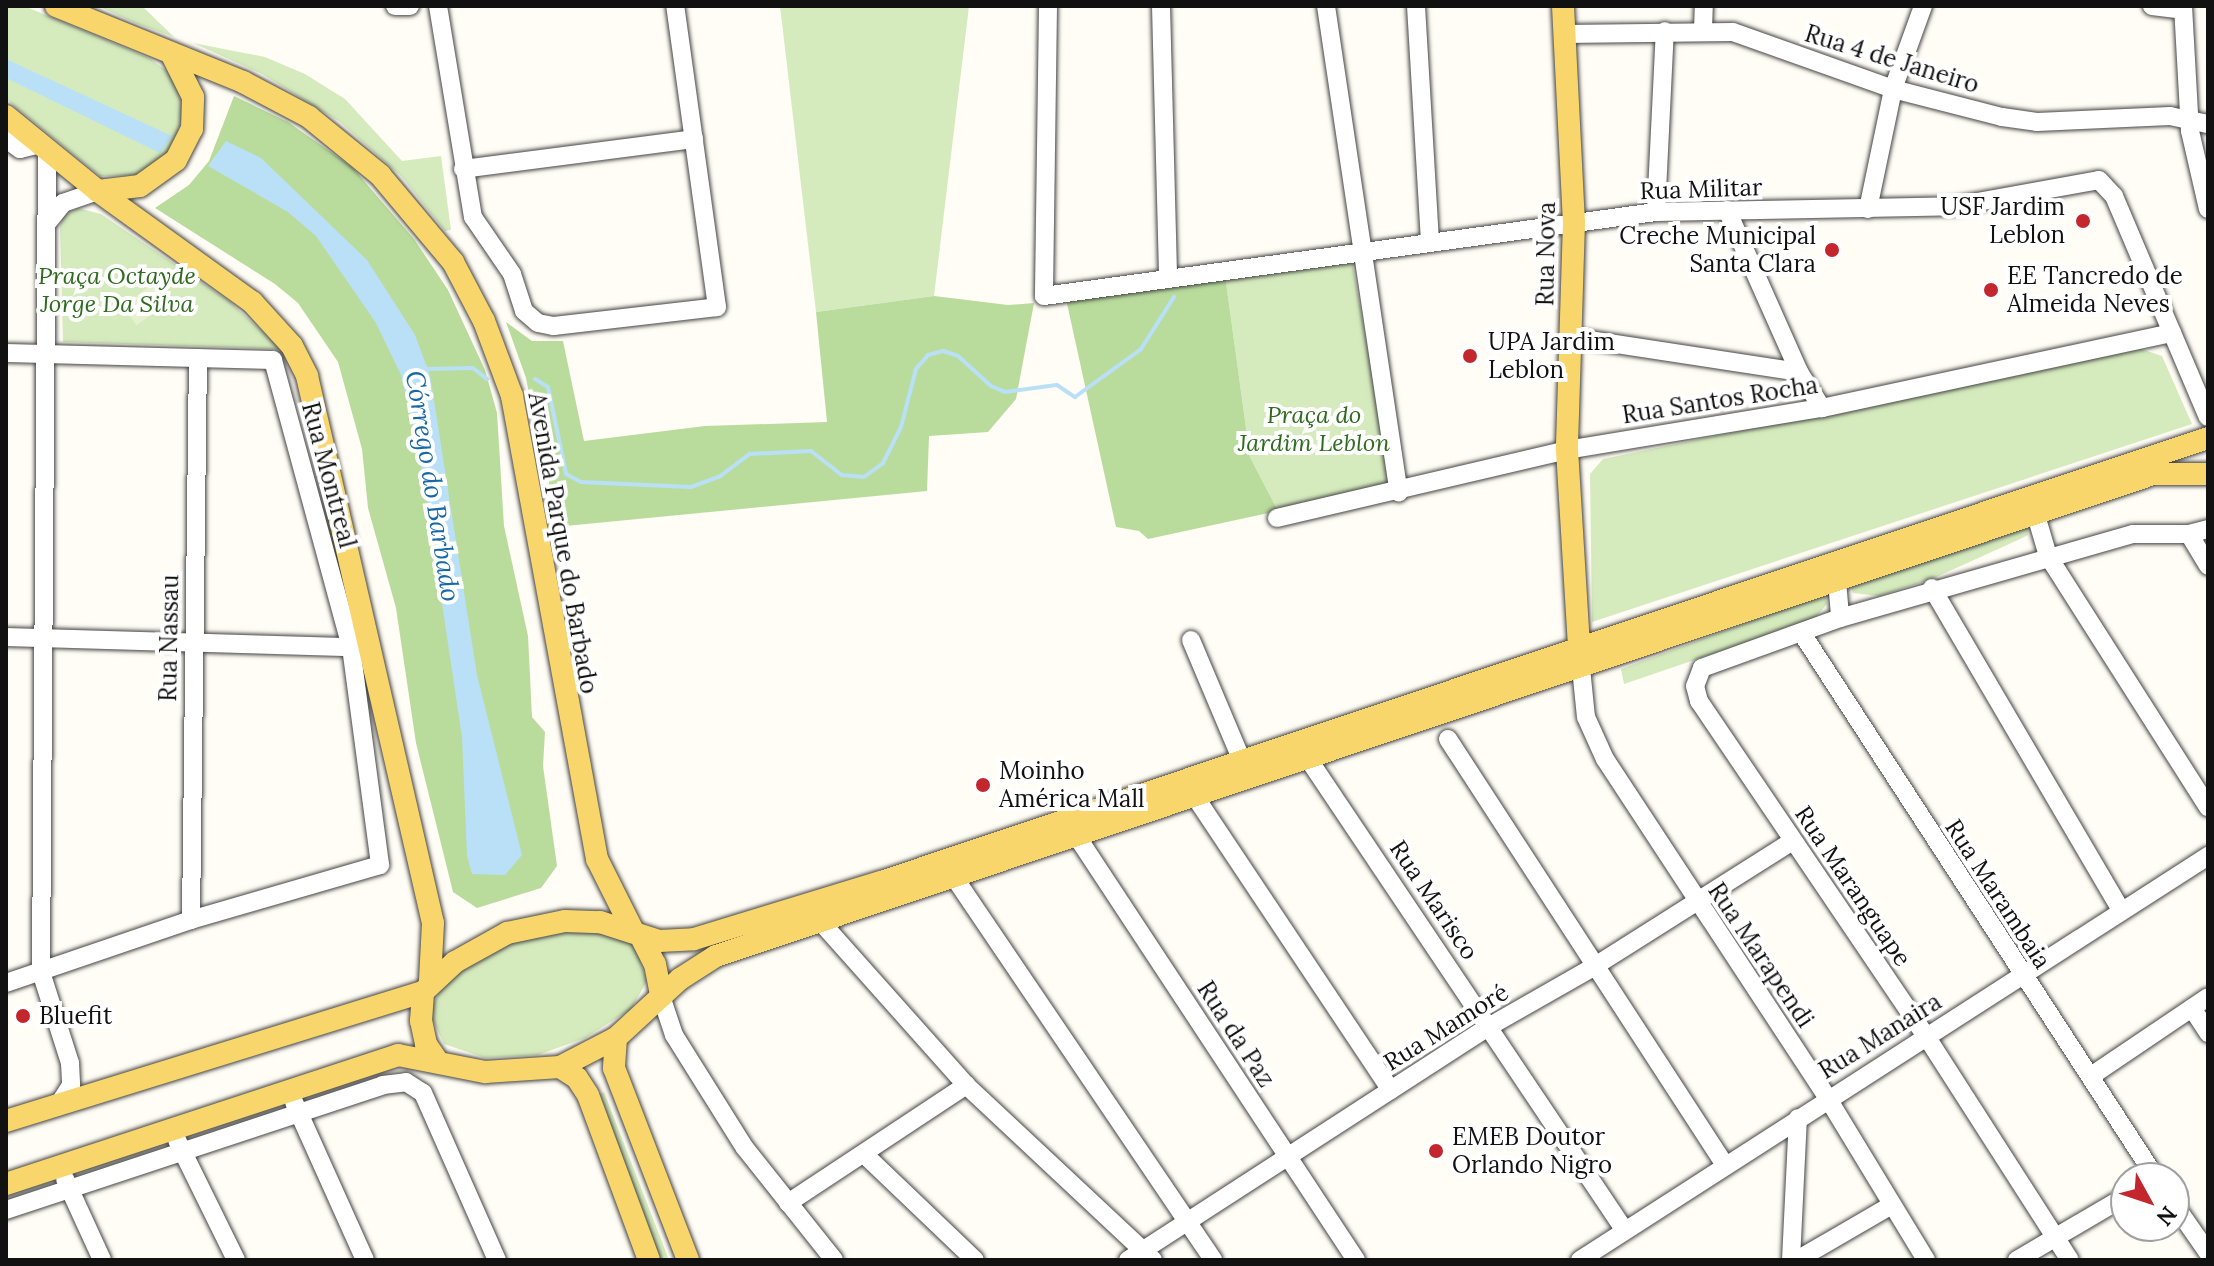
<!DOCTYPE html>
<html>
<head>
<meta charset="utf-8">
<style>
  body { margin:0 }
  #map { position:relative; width:2214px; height:1266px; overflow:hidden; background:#fffdf5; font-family:Lora,serif }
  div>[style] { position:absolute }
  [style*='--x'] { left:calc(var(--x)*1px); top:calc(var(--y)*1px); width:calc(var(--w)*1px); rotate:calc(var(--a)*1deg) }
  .green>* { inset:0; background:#d5ebbd }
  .forest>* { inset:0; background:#b9dc9c }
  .pitch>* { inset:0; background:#e6f2cf; transform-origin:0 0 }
  .water>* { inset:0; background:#b9e0f7 }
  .stream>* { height:4px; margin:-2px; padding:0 2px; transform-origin:2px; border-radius:2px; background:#b9e0f7 }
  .roads { filter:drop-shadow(0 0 2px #444) drop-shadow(0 0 2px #444) }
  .minor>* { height:18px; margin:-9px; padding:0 9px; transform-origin:9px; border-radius:9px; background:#fff }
  .major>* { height:22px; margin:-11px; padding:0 11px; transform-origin:11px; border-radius:11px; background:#f9d66b }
  .dots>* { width:22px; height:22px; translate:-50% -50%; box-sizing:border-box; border:4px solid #fff; border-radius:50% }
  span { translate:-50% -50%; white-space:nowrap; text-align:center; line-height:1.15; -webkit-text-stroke:8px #fff; paint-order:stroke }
  .street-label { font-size:24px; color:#111 }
  .poi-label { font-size:24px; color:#111 }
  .right { translate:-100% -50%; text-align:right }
  .left { translate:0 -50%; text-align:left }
  .park-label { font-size:24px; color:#2f6b1f; font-style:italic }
  .water-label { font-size:26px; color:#1768a6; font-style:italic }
  .frame { position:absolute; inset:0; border:8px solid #111; pointer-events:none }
  .north { position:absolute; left:2110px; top:1162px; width:80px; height:80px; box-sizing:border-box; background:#fff; border:2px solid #a0a0a0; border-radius:50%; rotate:130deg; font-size:22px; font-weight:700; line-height:32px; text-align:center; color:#111 }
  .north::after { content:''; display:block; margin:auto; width:28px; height:36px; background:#c4262e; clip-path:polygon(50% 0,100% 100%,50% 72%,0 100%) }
</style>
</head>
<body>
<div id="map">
  <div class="green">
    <i style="clip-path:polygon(6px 6px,24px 6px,149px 58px,167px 71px,180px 93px,182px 117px,175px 141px,161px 160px,136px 175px,100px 176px,6px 99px)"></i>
    <i style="clip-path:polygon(98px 6px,142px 6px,174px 37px,135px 23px)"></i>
    <i style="clip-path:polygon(780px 6px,969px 6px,934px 296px,816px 312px)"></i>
    <i style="clip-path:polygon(193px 43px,265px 57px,305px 74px,345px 99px,402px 161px,441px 156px,451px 230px,445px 231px,401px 176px,340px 122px,262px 74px)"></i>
    <i style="clip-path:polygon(78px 208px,101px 214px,229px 301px,281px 349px,63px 342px,60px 226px,64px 215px)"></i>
    <i style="clip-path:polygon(1351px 257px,1393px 487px,1278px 511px,1250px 457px,1225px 275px)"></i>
    <i style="clip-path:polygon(2141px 349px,2162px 356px,2192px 424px,1592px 622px,1590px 474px,1603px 459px)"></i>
    <i style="clip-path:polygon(2026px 526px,2028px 535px,2018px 540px,1932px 579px,1879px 596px,1853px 593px,1850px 585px)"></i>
    <i style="clip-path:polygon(1825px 594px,1827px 604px,1814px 619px,1624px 684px,1621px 669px)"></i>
    <i style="clip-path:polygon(560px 930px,622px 934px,635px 946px,647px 981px,631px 1009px,585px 1038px,538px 1055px,485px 1058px,444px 1044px,429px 1012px,444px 983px,513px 939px)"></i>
    <i style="clip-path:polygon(604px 1092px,669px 1260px,660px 1260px,600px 1094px)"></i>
  </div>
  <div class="forest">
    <i style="clip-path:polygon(234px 96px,288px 122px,352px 167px,414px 239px,448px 290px,485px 370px,497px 413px,504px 526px,528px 636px,532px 717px,545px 732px,543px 766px,557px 866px,541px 888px,477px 908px,453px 892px,416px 743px,396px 608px,368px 508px,362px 449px,338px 362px,298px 303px,275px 284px,155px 208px,189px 185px,209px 161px)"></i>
    <i style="clip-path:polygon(1225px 275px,1250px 457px,1278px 511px,1148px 539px,1139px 531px,1116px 527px,1066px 299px)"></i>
    <i style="clip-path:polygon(934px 296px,1008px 305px,1034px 303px,1016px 399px,988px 432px,929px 436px,927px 491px,555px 527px,526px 378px,506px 322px,532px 341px,563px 341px,584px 441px,705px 426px,827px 422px,816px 312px)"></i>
  </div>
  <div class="pitch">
    <i style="left:154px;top:283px;width:24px;height:39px;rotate:54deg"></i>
  </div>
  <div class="water">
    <i style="clip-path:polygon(6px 59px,172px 136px,160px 153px,6px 78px)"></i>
    <i style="clip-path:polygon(226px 141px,261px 158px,367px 260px,415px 335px,430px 375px,477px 675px,522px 855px,505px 875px,472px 874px,467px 856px,462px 737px,420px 457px,401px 375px,376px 323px,316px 236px,288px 212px,208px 166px)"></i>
  </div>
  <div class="stream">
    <i style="--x:425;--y:369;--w:48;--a:-1.2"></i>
    <i style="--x:473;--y:368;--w:18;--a:38"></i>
    <i style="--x:535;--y:379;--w:15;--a:32"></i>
    <i style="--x:548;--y:387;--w:89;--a:78.3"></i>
    <i style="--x:566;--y:474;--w:17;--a:28"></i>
    <i style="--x:581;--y:482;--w:110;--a:2.6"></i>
    <i style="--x:691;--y:487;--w:30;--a:-20"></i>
    <i style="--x:719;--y:477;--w:39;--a:-37"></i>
    <i style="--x:750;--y:454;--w:61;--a:-2.8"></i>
    <i style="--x:811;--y:451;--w:39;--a:38"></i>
    <i style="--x:842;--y:475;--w:22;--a:5"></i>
    <i style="--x:864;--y:477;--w:24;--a:-36"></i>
    <i style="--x:883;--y:463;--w:40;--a:-63.4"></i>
    <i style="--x:901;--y:427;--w:60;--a:-75.5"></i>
    <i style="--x:916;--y:369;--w:18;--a:-49"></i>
    <i style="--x:928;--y:355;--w:16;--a:-15"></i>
    <i style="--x:943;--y:351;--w:16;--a:18"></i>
    <i style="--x:958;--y:356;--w:45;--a:42.3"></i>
    <i style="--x:991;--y:386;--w:15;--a:23"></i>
    <i style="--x:1005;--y:392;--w:52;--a:-7.7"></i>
    <i style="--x:1057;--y:385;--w:22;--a:34"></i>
    <i style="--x:1075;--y:397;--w:82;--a:-36"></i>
    <i style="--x:1141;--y:349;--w:62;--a:-57.6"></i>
  </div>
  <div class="roads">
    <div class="minor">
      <i style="--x:395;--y:6;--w:15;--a:0"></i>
      <i style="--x:438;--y:6;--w:214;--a:80.6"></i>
      <i style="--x:473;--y:217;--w:69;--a:55.6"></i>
      <i style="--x:512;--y:274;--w:39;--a:72"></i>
      <i style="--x:524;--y:311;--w:18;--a:41"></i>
      <i style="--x:538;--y:323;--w:16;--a:11"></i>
      <i style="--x:554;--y:326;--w:164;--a:-6.6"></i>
      <i style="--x:717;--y:307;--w:304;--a:-97.9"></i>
      <i style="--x:1048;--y:6;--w:290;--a:90.8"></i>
      <i style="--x:1044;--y:296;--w:618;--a:-7.82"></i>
      <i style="--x:1656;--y:212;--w:299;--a:-1.1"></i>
      <i style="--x:1955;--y:206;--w:146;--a:-10.2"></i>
      <i style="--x:2099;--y:180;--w:22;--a:47"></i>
      <i style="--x:2114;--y:196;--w:240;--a:67"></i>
      <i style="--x:1161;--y:6;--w:273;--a:88.5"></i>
      <i style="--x:1326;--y:6;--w:492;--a:81.5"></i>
      <i style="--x:1416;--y:6;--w:235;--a:86.6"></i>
      <i style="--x:2152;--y:6;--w:31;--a:7"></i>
      <i style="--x:2183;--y:6;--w:125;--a:86.8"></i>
      <i style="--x:2190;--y:131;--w:80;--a:77"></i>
      <i style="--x:1703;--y:29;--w:23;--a:-88"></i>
      <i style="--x:1564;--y:34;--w:169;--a:-0.7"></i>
      <i style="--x:1733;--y:32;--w:170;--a:19.6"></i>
      <i style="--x:1893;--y:89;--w:113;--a:14.4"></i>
      <i style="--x:2002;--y:117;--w:35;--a:8"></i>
      <i style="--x:2037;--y:122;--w:133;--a:-2.6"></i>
      <i style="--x:2170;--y:116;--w:39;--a:12"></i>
      <i style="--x:6;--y:139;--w:17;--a:36"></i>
      <i style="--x:20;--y:149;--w:21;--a:-14"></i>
      <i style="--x:47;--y:149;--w:823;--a:90.42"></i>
      <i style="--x:41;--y:972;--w:96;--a:72.3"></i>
      <i style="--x:70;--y:1063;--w:22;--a:87"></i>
      <i style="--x:71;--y:1085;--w:19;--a:122"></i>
      <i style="--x:463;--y:169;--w:233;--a:-7.4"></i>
      <i style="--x:1868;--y:209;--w:123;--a:-78.2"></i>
      <i style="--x:1893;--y:89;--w:88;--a:-70.1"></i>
      <i style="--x:1727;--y:210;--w:177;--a:66"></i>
      <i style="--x:1799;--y:372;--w:43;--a:57.4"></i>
      <i style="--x:1656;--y:212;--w:181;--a:-87.2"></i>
      <i style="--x:47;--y:223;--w:26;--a:-51"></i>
      <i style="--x:63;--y:203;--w:37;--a:-19"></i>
      <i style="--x:1570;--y:337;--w:232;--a:8.7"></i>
      <i style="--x:6;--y:353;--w:267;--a:1.5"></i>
      <i style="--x:273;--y:360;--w:297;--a:74.8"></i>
      <i style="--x:351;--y:647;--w:220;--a:82.4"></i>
      <i style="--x:380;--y:865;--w:197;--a:163.8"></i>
      <i style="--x:191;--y:920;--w:195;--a:161.2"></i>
      <i style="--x:2035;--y:512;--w:46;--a:73.5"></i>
      <i style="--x:2048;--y:556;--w:298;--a:57.5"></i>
      <i style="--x:1277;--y:518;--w:298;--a:-13.2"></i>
      <i style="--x:1567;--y:450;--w:258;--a:-9.4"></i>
      <i style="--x:1822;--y:408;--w:358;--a:-12.1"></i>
      <i style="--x:2189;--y:534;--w:37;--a:59"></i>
      <i style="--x:1837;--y:581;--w:37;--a:85"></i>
      <i style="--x:1840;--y:618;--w:147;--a:160.1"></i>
      <i style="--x:1702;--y:668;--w:19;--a:111"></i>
      <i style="--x:1695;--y:686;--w:16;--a:75"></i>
      <i style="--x:1699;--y:701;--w:405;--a:55.9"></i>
      <i style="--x:1926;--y:1036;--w:266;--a:57.3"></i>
      <i style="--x:1932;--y:588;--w:373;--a:59.6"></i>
      <i style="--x:1840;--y:618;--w:305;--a:-16"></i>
      <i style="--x:2133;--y:534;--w:56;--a:0"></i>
      <i style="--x:2189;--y:534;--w:20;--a:-15"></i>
      <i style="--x:1803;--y:635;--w:648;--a:56.97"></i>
      <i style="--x:6;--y:637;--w:345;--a:1.7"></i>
      <i style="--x:1191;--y:640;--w:131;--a:67.1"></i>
      <i style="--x:1581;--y:668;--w:49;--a:84.2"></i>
      <i style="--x:1586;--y:717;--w:46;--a:65.7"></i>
      <i style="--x:1605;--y:759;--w:404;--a:56.7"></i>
      <i style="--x:1827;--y:1097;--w:191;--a:58.7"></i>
      <i style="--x:1448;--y:739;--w:508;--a:56.97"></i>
      <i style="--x:1309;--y:760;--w:564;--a:56.14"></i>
      <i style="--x:1196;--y:798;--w:351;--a:56.3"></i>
      <i style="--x:1076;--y:835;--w:509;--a:56.62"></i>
      <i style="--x:954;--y:877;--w:462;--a:55.9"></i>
      <i style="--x:191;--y:920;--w:562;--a:-89.29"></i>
      <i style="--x:820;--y:921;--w:220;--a:48.3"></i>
      <i style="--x:966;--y:1085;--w:256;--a:43.1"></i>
      <i style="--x:661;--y:996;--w:41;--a:71.6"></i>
      <i style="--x:674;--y:1035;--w:133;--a:57.9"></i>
      <i style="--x:745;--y:1148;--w:143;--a:51.5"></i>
      <i style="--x:2192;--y:1008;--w:30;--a:57"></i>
      <i style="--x:2091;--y:1076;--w:141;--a:-34"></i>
      <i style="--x:294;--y:1102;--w:173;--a:65.8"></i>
      <i style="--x:177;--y:1140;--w:134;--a:63.8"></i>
      <i style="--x:865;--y:1155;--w:152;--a:43.7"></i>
      <i style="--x:65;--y:1179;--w:89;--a:65.4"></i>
      <i style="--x:788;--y:1203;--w:214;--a:-33.5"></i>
      <i style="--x:2174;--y:1204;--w:60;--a:55.2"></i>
      <i style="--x:6;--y:1210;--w:397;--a:-18.3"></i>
      <i style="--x:383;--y:1085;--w:23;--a:-7"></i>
      <i style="--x:406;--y:1082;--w:20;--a:33"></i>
      <i style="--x:423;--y:1093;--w:183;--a:66.1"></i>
      <i style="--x:1128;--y:1260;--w:431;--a:-32.9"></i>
      <i style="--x:1490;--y:1026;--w:121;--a:-29.7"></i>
      <i style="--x:1595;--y:966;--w:234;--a:-32.3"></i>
      <i style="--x:1580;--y:1260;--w:747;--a:-32.75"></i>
      <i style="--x:1791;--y:1260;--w:142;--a:-87.2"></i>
      <i style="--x:1797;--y:1260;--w:108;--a:-30.1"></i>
      <i style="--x:2017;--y:1260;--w:126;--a:-30.4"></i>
    </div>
    <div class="major">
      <i style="--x:56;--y:6;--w:202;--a:22.1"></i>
      <i style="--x:243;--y:82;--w:75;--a:27.9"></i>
      <i style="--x:309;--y:117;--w:92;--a:39.2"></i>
      <i style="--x:380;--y:175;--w:114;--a:50"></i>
      <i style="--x:453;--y:262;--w:67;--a:62.3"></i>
      <i style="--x:484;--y:321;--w:80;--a:69.5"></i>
      <i style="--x:512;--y:396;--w:471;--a:79.6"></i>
      <i style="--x:597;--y:859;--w:80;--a:63.4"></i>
      <i style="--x:1563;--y:6;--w:216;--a:87.1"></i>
      <i style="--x:1574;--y:222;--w:228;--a:91.8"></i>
      <i style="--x:1567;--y:450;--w:210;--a:86.5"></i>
      <i style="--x:6;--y:116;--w:119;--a:39.2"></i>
      <i style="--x:98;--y:191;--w:42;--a:-6.8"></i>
      <i style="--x:140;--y:186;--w:44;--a:-35.8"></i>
      <i style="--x:176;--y:160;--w:35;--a:-63"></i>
      <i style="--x:192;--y:129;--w:32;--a:-88"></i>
      <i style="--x:193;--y:97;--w:49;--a:-116.6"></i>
      <i style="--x:98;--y:191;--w:190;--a:35.8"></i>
      <i style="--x:252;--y:302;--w:59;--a:47.7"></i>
      <i style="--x:292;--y:346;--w:34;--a:63"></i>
      <i style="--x:307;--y:376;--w:561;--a:77.03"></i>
      <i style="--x:433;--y:923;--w:58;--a:93"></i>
      <i style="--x:641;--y:937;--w:30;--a:63"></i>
      <i style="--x:655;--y:964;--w:33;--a:79"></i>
      <i style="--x:616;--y:1038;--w:30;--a:94"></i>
      <i style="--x:614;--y:1068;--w:206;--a:68.9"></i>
      <i style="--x:436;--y:1059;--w:18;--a:-124"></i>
      <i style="--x:426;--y:1044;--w:24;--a:-102"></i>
      <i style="--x:421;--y:1021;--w:29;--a:-86"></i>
      <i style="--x:423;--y:992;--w:44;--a:-43.2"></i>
      <i style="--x:455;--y:962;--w:60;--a:-29.1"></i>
      <i style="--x:507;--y:933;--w:59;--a:-11.7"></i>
      <i style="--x:565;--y:921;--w:35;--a:2"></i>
      <i style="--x:600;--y:922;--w:62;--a:17.9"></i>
      <i style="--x:659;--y:941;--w:35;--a:-3"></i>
      <i style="--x:694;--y:939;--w:195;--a:-17"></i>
      <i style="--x:881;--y:882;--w:1399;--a:-18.5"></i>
      <i style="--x:560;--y:1067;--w:20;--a:33"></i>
      <i style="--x:577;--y:1078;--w:20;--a:57"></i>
      <i style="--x:588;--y:1095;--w:176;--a:69.7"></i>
      <i style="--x:6;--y:1121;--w:436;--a:-17.2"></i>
      <i style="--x:6;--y:1184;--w:413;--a:-18.2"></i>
      <i style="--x:398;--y:1055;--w:89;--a:11.1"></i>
      <i style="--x:485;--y:1072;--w:75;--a:-3.8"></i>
      <i style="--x:560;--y:1067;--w:63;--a:-27.4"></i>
      <i style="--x:616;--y:1038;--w:87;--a:-42.7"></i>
      <i style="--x:680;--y:979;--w:43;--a:-32.6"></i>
      <i style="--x:716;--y:956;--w:1516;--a:-18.54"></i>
      <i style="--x:2153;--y:474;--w:55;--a:0"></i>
    </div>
  </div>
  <div class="dots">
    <i style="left:2083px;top:221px;background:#c4262e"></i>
    <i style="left:1832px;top:250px;background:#c4262e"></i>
    <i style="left:1991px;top:290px;background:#c4262e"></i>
    <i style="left:1470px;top:356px;background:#c4262e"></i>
    <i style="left:983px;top:785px;background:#c4262e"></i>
    <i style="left:23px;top:1016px;background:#c4262e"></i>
    <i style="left:1436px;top:1151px;background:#c4262e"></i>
  </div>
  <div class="street-label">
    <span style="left:1892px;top:59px;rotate:17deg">Rua 4 de Janeiro</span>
    <span style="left:1701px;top:189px;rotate:-2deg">Rua Militar</span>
    <span style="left:1546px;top:254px;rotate:-89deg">Rua Nova</span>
    <span style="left:1720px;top:400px;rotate:-9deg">Rua Santos Rocha</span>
    <span style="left:329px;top:475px;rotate:75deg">Rua Montreal</span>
    <span style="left:563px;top:543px;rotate:80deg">Avenida Parque do Barbado</span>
    <span style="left:169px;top:638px;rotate:-89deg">Rua Nassau</span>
    <span style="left:1853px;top:886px;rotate:56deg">Rua Maranguape</span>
    <span style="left:1998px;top:894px;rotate:57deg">Rua Marambaia</span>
    <span style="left:1434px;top:900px;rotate:56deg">Rua Marisco</span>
    <span style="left:1761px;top:955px;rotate:56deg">Rua Marapendi</span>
    <span style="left:1446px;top:1027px;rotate:-32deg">Rua Mamoré</span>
    <span style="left:1236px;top:1034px;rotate:57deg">Rua da Paz</span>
    <span style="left:1880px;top:1036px;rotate:-32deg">Rua Manaira</span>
  </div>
  <div class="poi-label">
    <span class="right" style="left:2065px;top:221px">USF Jardim<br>Leblon</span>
    <span class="right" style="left:1816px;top:250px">Creche Municipal<br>Santa Clara</span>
    <span class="left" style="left:2007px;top:290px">EE Tancredo de<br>Almeida Neves</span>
    <span class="left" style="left:1488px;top:356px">UPA Jardim<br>Leblon</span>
    <span class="left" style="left:999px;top:785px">Moinho<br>América Mall</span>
    <span class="left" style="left:39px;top:1016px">Bluefit</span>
    <span class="left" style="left:1452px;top:1151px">EMEB Doutor<br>Orlando Nigro</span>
  </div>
  <div class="park-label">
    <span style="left:117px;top:290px">Praça Octayde<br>Jorge Da Silva</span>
    <span style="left:1314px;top:429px">Praça do<br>Jardim Leblon</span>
  </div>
  <div class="water-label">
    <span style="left:433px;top:486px;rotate:81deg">Córrego do Barbado</span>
  </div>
  <div class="frame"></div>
  <div class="north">N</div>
</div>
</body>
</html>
